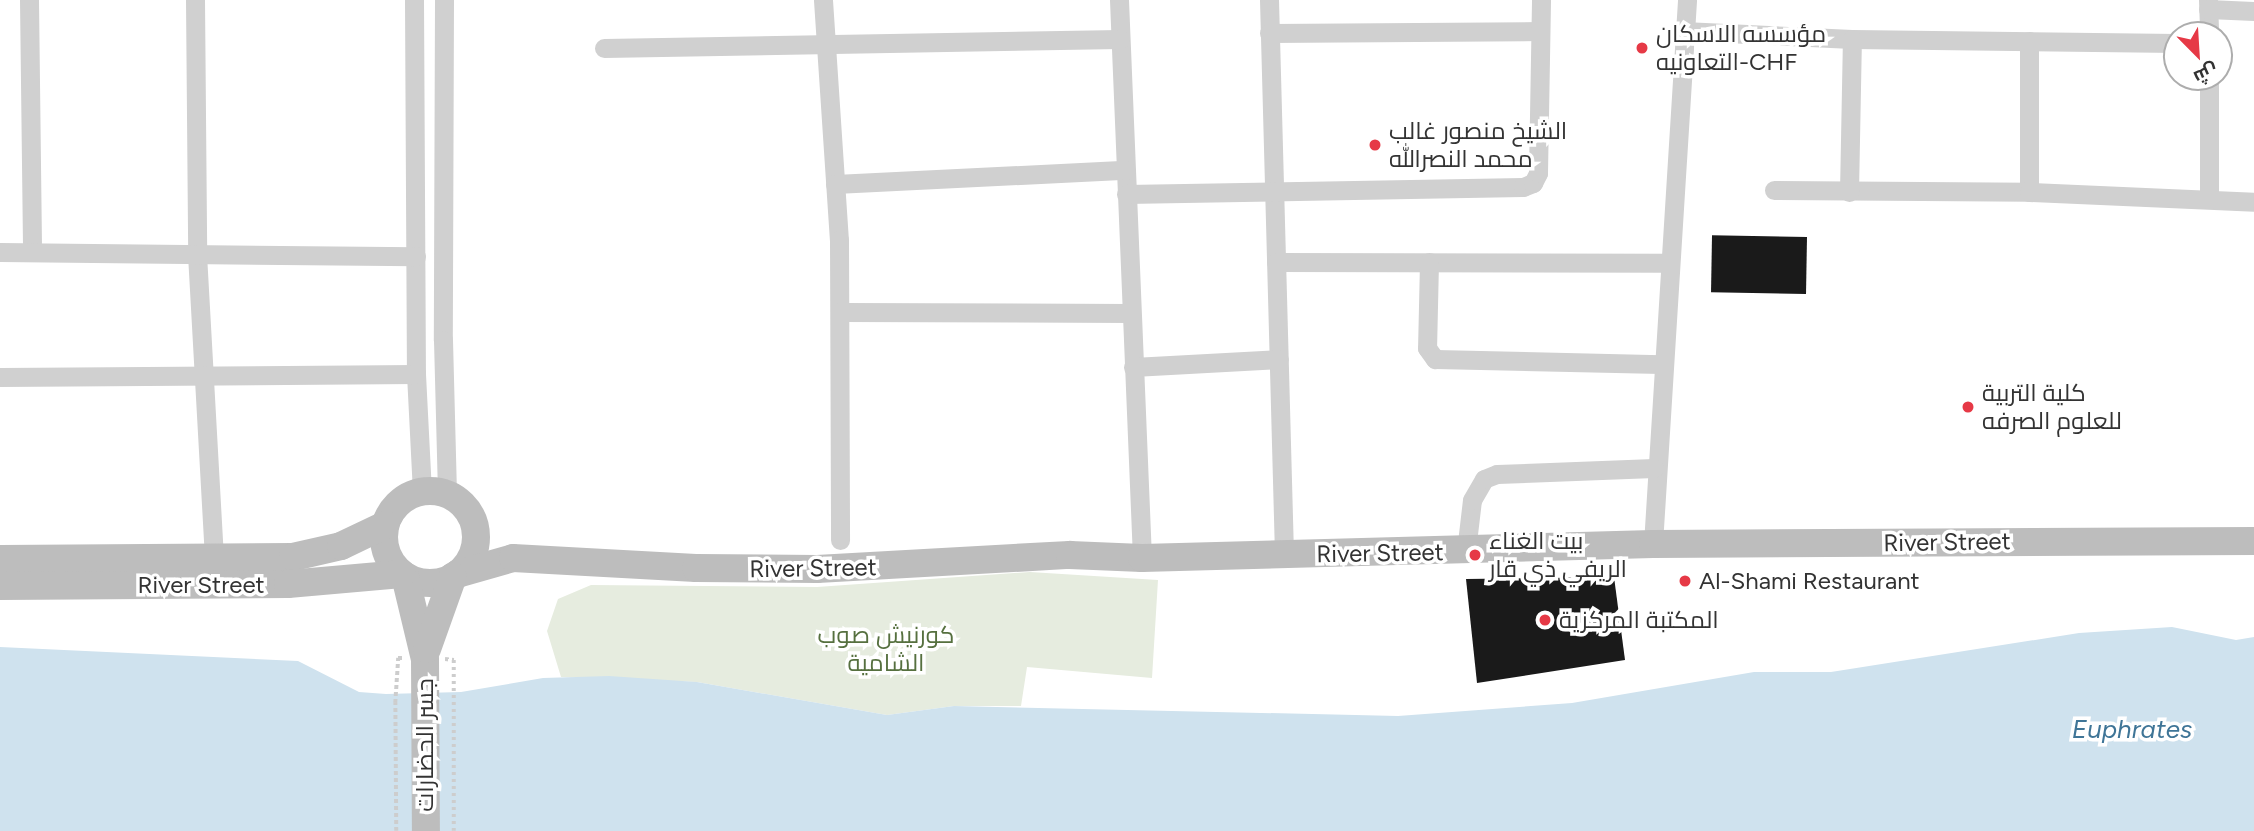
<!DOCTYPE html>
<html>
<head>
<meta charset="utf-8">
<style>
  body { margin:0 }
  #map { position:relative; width:2254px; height:831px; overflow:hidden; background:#fff; font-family:Figtree,Cairo,sans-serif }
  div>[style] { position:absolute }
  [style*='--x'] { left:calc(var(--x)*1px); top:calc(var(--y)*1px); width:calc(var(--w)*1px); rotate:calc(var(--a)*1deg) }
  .green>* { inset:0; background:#e6ecdf }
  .water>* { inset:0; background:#cfe2ee }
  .building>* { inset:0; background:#1a1a1a; transform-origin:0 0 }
  .path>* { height:3.5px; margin-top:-1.75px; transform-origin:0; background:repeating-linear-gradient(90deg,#cdcdcd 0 3.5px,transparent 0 7px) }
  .minor>* { height:19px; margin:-9.5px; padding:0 9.5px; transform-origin:9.5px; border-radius:9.5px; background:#d0d0d0 }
  .secondary>* { height:28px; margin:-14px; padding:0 14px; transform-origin:14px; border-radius:14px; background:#bdbdbd }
  .secondary>.ring { margin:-14px; padding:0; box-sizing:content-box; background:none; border:28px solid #bdbdbd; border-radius:50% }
  .dots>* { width:19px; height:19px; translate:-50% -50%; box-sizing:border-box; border:4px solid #fff; border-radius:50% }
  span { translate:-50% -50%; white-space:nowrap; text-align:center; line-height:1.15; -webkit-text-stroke:7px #fff; paint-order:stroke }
  .poi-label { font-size:24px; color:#333 }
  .left { translate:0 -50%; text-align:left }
  .street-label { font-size:24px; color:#333 }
  .park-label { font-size:24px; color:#56703f }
  .water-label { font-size:26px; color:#3f7597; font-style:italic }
  .north { position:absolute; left:2163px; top:21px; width:70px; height:70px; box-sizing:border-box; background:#fff; border:2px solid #adadad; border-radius:50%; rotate:156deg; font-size:19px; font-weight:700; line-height:28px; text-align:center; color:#333 }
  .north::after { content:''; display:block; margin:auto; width:24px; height:32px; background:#e63946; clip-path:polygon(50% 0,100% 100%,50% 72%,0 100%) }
</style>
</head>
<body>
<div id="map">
  <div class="green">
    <i style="clip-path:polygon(1030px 572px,1158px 580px,1152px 678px,1027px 667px,1021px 706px,954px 706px,887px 715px,697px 682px,561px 677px,547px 631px,558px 599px,591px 585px,817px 587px)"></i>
  </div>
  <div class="water">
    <i style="clip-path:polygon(2172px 627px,2236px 640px,2254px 637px,2254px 831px,0 831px,0 647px,298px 661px,359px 692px,386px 694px,461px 692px,543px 678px,609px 676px,697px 682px,887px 715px,954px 706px,1398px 716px,1572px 703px,1754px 672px,1831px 672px,2079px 633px)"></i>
  </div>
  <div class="building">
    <i style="left:1807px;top:237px;width:57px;height:95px;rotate:91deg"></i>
    <i style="clip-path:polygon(1614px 577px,1625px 660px,1477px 683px,1466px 579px)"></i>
  </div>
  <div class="path">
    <i style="--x:445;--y:659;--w:9;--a:6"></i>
    <i style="--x:454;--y:660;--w:171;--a:90"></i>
    <i style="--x:396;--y:831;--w:128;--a:-90.4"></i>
    <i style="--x:395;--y:703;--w:45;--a:-86.2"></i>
    <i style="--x:398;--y:658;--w:4;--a:0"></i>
  </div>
  <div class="minor">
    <i style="--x:29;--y:0;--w:252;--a:89.3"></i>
    <i style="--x:195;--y:0;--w:254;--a:89.5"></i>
    <i style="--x:197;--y:254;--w:303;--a:86.8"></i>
    <i style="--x:414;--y:0;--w:374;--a:89.7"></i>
    <i style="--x:416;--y:374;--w:118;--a:87.1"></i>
    <i style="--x:444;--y:0;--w:340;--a:90.2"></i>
    <i style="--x:443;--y:340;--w:155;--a:88.5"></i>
    <i style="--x:823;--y:0;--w:241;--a:86.2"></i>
    <i style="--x:839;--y:240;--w:300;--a:89.8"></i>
    <i style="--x:1119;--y:0;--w:558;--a:87.64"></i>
    <i style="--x:1269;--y:0;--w:555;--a:88.45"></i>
    <i style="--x:2208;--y:0;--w:35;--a:88"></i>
    <i style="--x:2208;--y:9;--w:46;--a:2.5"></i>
    <i style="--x:1683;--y:31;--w:169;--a:2.7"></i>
    <i style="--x:1852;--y:39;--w:325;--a:0.7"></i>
    <i style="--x:1269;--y:33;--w:271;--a:-0.4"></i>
    <i style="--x:2029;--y:41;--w:151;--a:90"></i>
    <i style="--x:604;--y:48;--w:516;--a:-1"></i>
    <i style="--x:835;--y:184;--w:291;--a:-2.8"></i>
    <i style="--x:1774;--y:190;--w:255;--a:0.4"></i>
    <i style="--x:2029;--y:192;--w:225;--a:2.5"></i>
    <i style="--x:1849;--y:192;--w:153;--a:-88.9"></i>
    <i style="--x:1126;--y:194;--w:397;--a:-1"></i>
    <i style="--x:1523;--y:187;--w:11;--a:-22"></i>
    <i style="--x:1533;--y:183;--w:11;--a:-63"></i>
    <i style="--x:1538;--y:173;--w:173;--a:-89"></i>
    <i style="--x:2209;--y:199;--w:122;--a:-90"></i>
    <i style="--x:0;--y:252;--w:416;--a:0.6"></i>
    <i style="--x:1276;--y:262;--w:392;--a:0.1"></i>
    <i style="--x:1429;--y:262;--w:86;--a:91.3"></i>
    <i style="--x:1427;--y:348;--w:14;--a:54"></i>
    <i style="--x:1435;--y:359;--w:226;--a:1.3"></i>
    <i style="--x:841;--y:312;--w:290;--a:0.2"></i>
    <i style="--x:1133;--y:367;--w:146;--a:-3.1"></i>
    <i style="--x:0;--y:377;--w:416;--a:-0.4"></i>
    <i style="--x:1653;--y:544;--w:545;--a:-86.42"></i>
    <i style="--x:1466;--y:551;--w:51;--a:-83.3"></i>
    <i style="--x:1472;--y:500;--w:24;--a:-60"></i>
    <i style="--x:1484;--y:479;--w:14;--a:-21"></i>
    <i style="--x:1497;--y:474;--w:157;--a:-2.2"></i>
  </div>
  <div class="secondary">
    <i class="ring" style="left:384px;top:491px;width:64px;height:64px"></i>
    <i style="--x:0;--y:559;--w:293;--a:-0.4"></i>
    <i style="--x:293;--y:557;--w:49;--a:-12.9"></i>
    <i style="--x:341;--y:546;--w:49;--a:-25.5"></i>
    <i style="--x:457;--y:574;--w:58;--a:-15.9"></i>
    <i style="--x:513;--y:558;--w:183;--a:3.1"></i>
    <i style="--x:696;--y:568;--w:121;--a:0.5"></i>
    <i style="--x:817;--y:569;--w:253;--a:-3.2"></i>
    <i style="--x:1070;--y:555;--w:72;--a:2.4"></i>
    <i style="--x:1142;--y:558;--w:511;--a:-1.57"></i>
    <i style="--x:1653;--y:544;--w:601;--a:-0.29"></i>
    <i style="--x:405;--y:576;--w:85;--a:76.5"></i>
    <i style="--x:425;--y:659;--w:172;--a:89.7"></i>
    <i style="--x:0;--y:586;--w:288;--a:-0.4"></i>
    <i style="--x:288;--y:584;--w:114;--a:-5"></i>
    <i style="--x:427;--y:649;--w:77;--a:-70.4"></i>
  </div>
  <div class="dots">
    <i style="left:1642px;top:48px;background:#e63946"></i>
    <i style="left:1375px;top:145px;background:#e63946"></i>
    <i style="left:1968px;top:407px;background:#e63946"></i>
    <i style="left:1475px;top:555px;background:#e63946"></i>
    <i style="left:1685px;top:581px;background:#e63946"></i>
    <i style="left:1545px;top:620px;background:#e63946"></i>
  </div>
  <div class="poi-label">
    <span class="left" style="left:1656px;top:48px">مؤسسه الاسكان<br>التعاونيه-CHF</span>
    <span class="left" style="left:1389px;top:145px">الشيخ منصور غالب<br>محمد النصرالله</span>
    <span class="left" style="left:1982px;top:407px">كلية التربية<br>للعلوم الصرفه</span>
    <span class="left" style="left:1489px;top:555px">بيت الغناء<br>الريفي ذي قار</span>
    <span class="left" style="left:1699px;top:581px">Al-Shami Restaurant</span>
    <span class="left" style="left:1559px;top:620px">المكتبة المركزية</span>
  </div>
  <div class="street-label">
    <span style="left:1947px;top:542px;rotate:-1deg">River Street</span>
    <span style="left:1380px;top:553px;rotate:-1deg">River Street</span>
    <span style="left:813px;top:568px;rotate:-1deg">River Street</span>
    <span style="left:201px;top:585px">River Street</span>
    <span style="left:425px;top:745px;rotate:-90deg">جسر الحضارات</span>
  </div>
  <div class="park-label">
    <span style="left:886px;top:649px">كورنيش صوب<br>الشامية</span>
  </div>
  <div class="water-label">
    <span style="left:2132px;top:730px">Euphrates</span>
  </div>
  <div class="north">ش</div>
</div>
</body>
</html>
